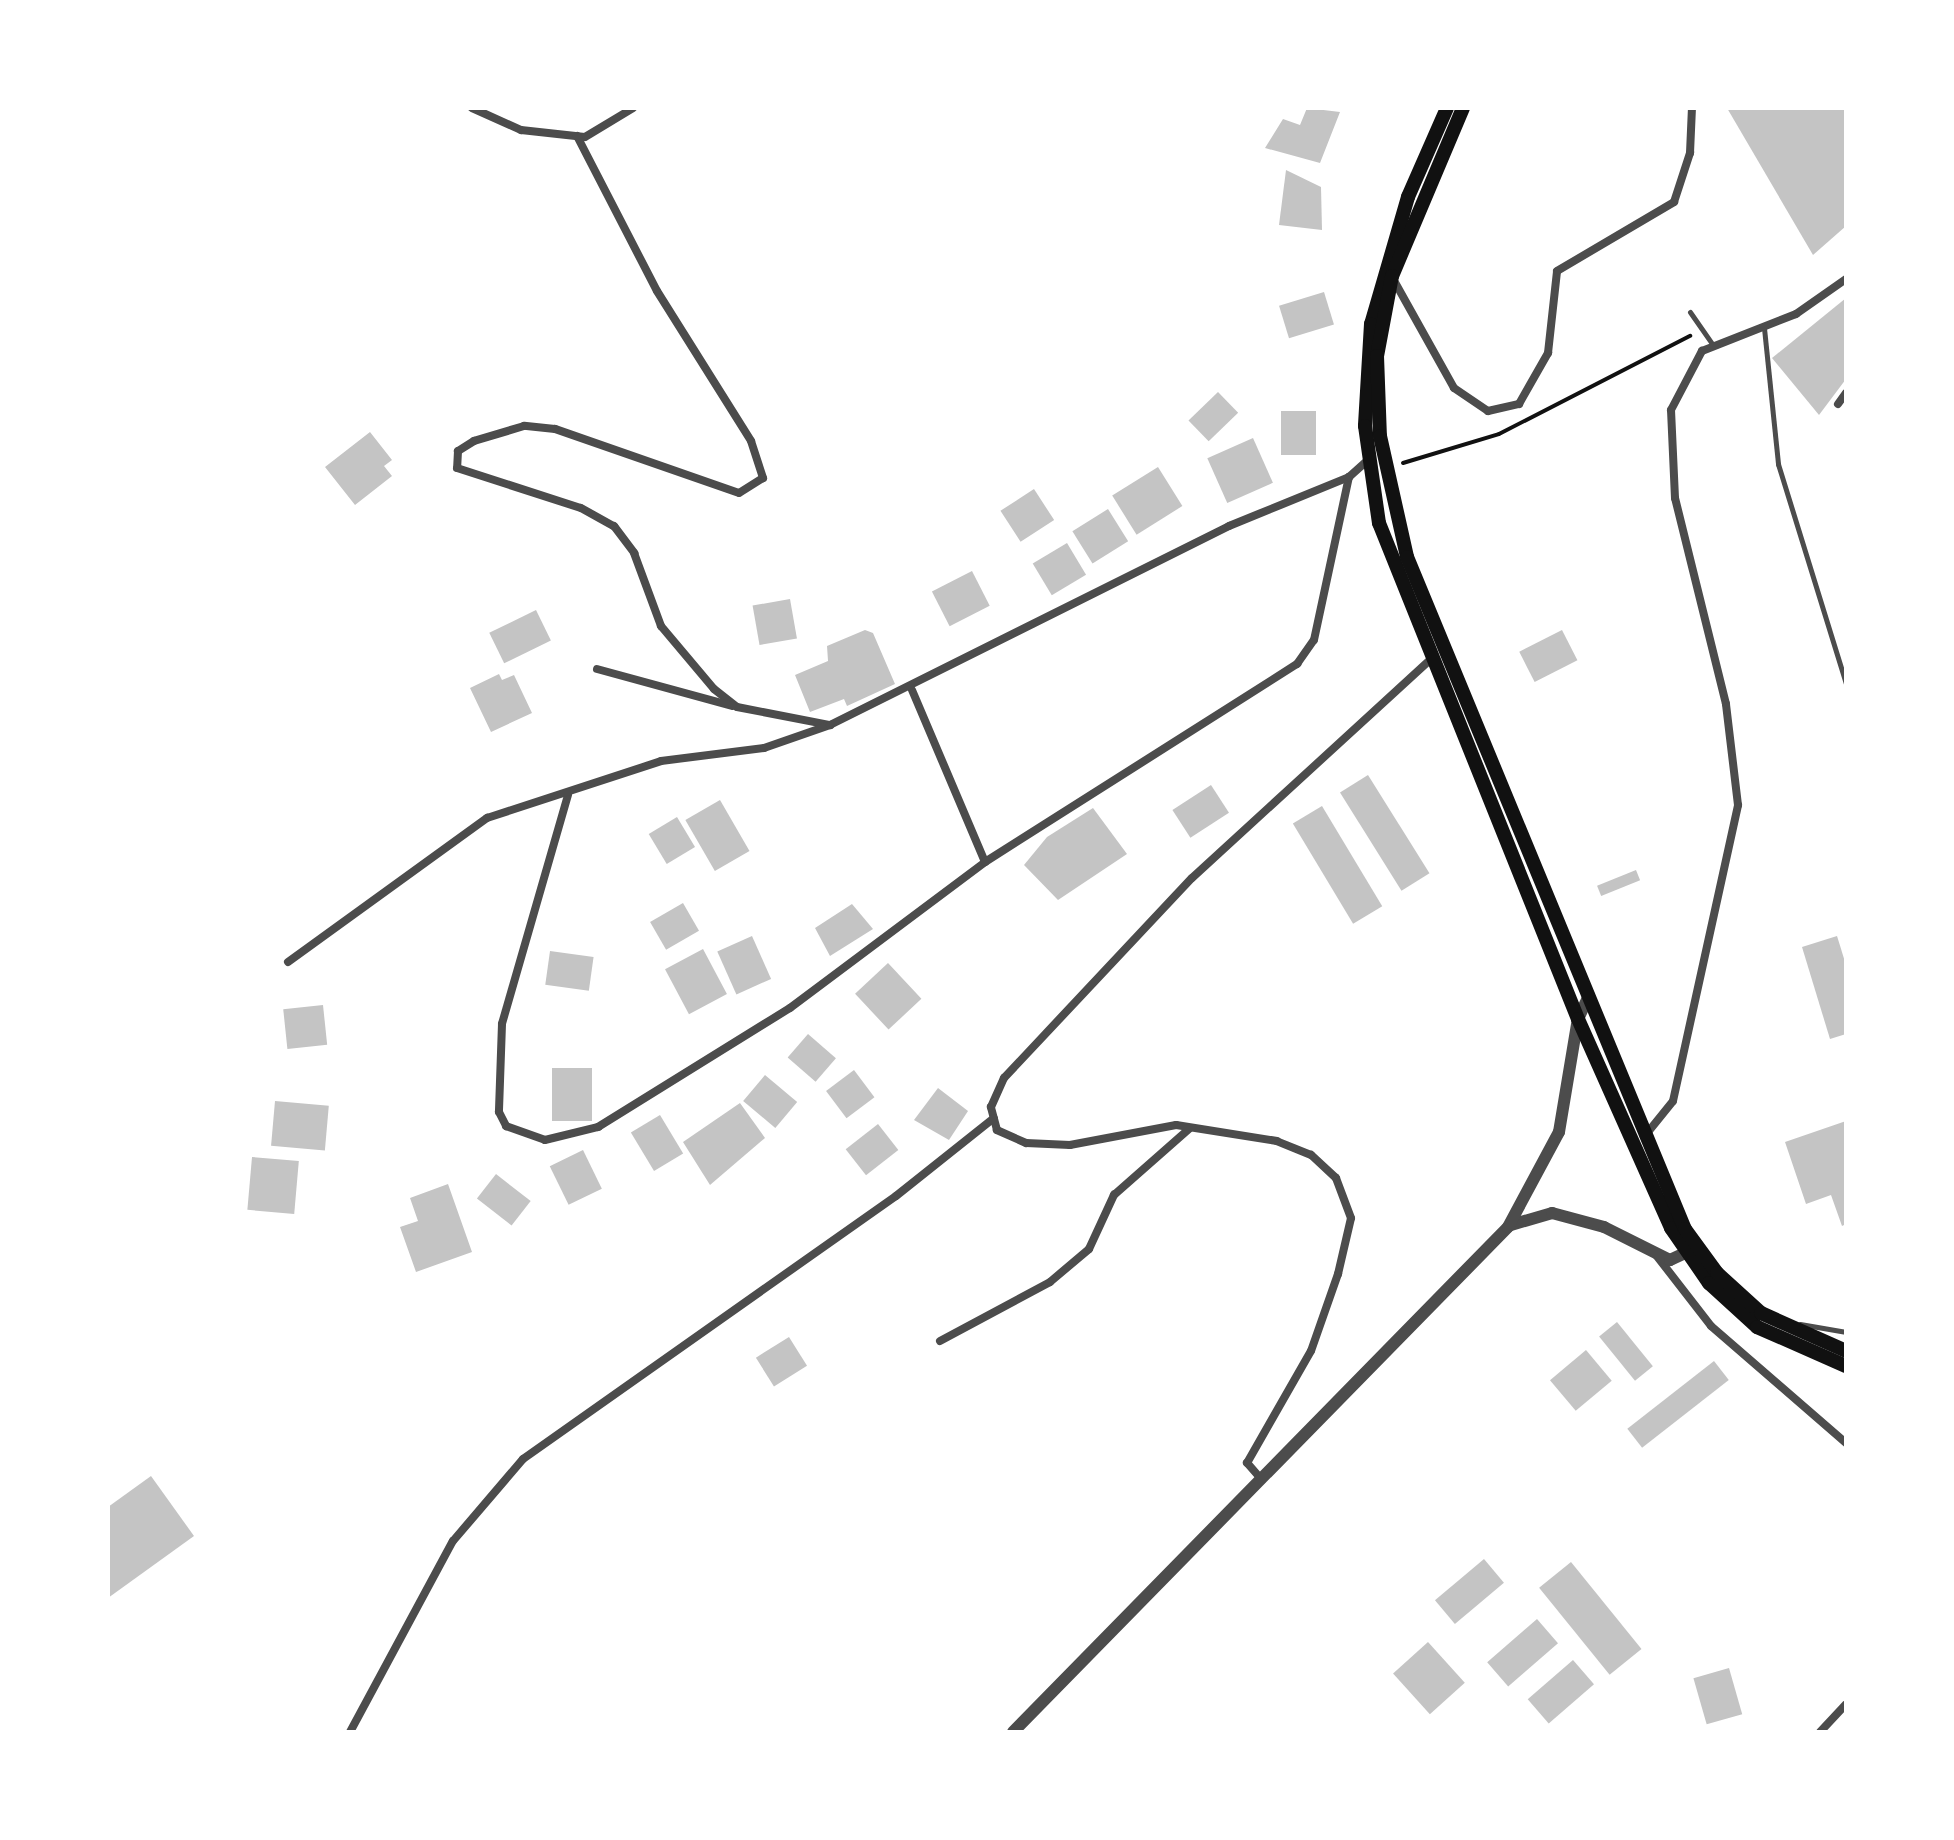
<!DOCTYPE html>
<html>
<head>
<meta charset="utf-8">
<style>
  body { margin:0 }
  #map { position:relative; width:1954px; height:1840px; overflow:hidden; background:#fff; font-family:Overpass,sans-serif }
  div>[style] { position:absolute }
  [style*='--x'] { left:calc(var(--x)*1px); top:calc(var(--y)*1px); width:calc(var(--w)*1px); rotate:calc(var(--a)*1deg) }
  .building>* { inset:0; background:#c4c4c4; transform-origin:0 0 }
  .path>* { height:4px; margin:-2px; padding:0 2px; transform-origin:2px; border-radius:2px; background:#111 }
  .service>* { height:5px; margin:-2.5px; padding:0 2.5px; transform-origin:2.5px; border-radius:2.5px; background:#4c4c4c }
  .minor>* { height:8px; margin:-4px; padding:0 4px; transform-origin:4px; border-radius:4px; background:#4c4c4c }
  .tertiary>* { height:12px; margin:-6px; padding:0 6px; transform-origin:6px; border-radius:6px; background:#4c4c4c }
  .secondary>* { height:14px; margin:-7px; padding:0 7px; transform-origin:7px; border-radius:7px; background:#111 }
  span { translate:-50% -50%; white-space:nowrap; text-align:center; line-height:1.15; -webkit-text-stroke:6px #fff; paint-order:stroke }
  .frame { position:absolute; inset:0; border:110px solid #fff; pointer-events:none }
</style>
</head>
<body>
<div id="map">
  <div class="building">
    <i style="clip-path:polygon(1307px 108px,1340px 112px,1320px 163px,1265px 148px,1283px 119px,1300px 125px)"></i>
    <i style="clip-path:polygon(1727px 108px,1846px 108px,1846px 226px,1813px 255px)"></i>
    <i style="clip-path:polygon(1286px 170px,1321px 187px,1322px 230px,1279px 225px)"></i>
    <i style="left:1324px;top:292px;width:34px;height:47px;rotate:73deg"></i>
    <i style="clip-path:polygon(1846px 298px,1846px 379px,1819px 415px,1772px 358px)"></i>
    <i style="left:1218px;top:392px;width:29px;height:41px;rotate:46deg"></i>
    <i style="left:1281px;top:411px;width:35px;height:44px"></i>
    <i style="clip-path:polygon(370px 432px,392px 460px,384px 466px,392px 476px,355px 505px,325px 467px)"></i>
    <i style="left:1253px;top:438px;width:49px;height:50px;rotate:66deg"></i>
    <i style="left:1158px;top:467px;width:46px;height:54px;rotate:58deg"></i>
    <i style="left:1034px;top:489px;width:37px;height:40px;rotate:57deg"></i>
    <i style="left:1108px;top:509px;width:38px;height:42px;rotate:58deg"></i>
    <i style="left:1067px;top:543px;width:37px;height:40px;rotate:59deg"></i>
    <i style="left:972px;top:571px;width:39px;height:45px;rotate:63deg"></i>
    <i style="left:790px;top:599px;width:40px;height:38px;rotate:80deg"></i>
    <i style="left:536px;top:610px;width:34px;height:52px;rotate:64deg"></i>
    <i style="clip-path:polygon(865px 630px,873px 633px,895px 684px,847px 706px,844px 699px,810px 712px,795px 675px,828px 661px,827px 646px)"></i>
    <i style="left:1562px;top:630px;width:34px;height:48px;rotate:63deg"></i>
    <i style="clip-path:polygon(499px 674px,502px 680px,514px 675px,532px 713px,491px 732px,470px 688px)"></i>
    <i style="left:1368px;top:775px;width:116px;height:33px;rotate:58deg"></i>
    <i style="left:1211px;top:785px;width:33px;height:46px;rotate:57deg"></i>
    <i style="left:720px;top:800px;width:59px;height:40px;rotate:60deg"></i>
    <i style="left:1322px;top:806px;width:117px;height:34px;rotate:59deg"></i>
    <i style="clip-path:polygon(1093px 808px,1127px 854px,1058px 900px,1024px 865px,1047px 837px)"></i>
    <i style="left:677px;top:817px;width:35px;height:33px;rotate:59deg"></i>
    <i style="left:1636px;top:870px;width:11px;height:42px;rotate:68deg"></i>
    <i style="left:683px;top:903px;width:32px;height:38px;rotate:60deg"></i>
    <i style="clip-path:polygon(852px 904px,873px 929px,830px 956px,815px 928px)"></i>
    <i style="left:752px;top:936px;width:47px;height:38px;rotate:66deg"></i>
    <i style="clip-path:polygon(1837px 936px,1846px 965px,1846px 1034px,1830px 1039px,1802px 947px)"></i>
    <i style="left:703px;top:949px;width:51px;height:43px;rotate:62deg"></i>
    <i style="left:550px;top:951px;width:44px;height:34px;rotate:8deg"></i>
    <i style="left:888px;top:963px;width:49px;height:45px;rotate:47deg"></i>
    <i style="left:323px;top:1005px;width:40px;height:40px;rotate:84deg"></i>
    <i style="left:808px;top:1034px;width:37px;height:31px;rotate:41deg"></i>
    <i style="left:552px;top:1068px;width:40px;height:53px"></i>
    <i style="left:854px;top:1070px;width:34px;height:35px;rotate:53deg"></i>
    <i style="left:765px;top:1075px;width:42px;height:34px;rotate:40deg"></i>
    <i style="clip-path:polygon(938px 1088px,968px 1111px,949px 1140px,914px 1120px)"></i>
    <i style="left:275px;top:1101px;width:54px;height:45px;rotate:5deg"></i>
    <i style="clip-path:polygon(740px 1103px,765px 1138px,710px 1185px,683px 1142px)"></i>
    <i style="left:660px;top:1115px;width:45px;height:34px;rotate:59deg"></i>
    <i style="clip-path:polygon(1846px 1121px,1846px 1224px,1842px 1226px,1831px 1195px,1806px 1204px,1785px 1142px)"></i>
    <i style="left:878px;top:1124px;width:33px;height:41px;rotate:52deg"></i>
    <i style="left:583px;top:1150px;width:43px;height:37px;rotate:64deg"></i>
    <i style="left:252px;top:1157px;width:47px;height:53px;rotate:5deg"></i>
    <i style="left:496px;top:1174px;width:44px;height:31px;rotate:38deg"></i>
    <i style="clip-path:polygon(448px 1184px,472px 1252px,416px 1272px,400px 1227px,418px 1221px,410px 1198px)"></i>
    <i style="left:1617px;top:1322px;width:57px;height:23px;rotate:51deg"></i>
    <i style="left:789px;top:1337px;width:34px;height:39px;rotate:58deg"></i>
    <i style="left:1586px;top:1350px;width:40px;height:47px;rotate:50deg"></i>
    <i style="left:1714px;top:1361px;width:24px;height:110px;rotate:52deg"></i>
    <i style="clip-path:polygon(151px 1476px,194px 1536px,108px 1598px,108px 1507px)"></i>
    <i style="left:1484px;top:1559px;width:31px;height:64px;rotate:50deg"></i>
    <i style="left:1571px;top:1562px;width:112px;height:41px;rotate:51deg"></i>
    <i style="left:1537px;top:1619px;width:32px;height:66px;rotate:49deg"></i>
    <i style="left:1428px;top:1642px;width:55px;height:47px;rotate:48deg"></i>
    <i style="left:1573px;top:1660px;width:32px;height:60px;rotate:49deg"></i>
    <i style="left:1729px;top:1668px;width:48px;height:37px;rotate:74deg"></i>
  </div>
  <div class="path">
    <i style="--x:1403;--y:463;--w:100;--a:-16.8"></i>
    <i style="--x:1499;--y:434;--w:215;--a:-27.2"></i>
  </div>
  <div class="service">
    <i style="--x:1690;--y:312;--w:40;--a:55.1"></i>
    <i style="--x:1764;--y:328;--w:137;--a:84.1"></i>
    <i style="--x:1778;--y:464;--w:230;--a:72.8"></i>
    <i style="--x:1800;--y:1324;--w:47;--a:9.9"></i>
  </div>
  <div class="minor">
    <i style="--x:472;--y:108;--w:54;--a:24.2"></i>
    <i style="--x:521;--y:130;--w:64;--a:6.2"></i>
    <i style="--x:585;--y:137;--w:56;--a:-31.1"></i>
    <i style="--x:577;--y:136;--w:174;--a:62.7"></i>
    <i style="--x:657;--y:291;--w:177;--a:57.9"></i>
    <i style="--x:751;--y:441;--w:39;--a:72"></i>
    <i style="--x:763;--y:478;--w:28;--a:148"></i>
    <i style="--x:739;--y:493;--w:195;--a:-160.8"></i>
    <i style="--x:555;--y:429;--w:31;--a:-174"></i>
    <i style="--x:524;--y:426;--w:52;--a:163.3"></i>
    <i style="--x:474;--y:441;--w:19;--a:148"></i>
    <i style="--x:458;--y:451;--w:17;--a:93"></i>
    <i style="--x:457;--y:468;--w:130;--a:17.9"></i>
    <i style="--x:581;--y:508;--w:38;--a:29"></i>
    <i style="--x:614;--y:526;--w:34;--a:53"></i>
    <i style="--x:634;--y:553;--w:78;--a:69.7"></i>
    <i style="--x:661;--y:626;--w:82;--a:49.9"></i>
    <i style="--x:714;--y:689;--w:29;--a:38"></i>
    <i style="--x:737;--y:707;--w:95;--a:11"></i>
    <i style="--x:1392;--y:277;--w:127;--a:60.8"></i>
    <i style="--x:1454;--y:388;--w:41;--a:34.1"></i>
    <i style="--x:1488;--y:411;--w:32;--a:-13"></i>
    <i style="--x:1519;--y:404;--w:59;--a:-60.4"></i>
    <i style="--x:1548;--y:353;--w:82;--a:-83.7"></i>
    <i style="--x:1557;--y:271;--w:136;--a:-30.5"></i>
    <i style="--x:1674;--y:202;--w:52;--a:-71.9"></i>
    <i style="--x:1690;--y:153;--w:45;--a:-87.5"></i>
    <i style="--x:1838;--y:404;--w:14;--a:-54"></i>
    <i style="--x:597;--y:669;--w:140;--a:15.3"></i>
    <i style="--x:912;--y:690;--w:187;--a:67"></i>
    <i style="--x:568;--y:795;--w:238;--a:106.1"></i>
    <i style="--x:502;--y:1024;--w:88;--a:92"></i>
    <i style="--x:499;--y:1112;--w:16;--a:63"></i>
    <i style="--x:506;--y:1126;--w:41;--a:19.7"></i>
    <i style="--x:545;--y:1140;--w:55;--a:-13.8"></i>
    <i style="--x:598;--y:1127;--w:226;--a:-31.8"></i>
    <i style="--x:790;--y:1008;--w:244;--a:-36.8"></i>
    <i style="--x:985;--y:862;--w:370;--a:-32.4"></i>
    <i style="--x:1297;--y:664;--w:29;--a:-55"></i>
    <i style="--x:1314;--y:640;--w:167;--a:-77.9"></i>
    <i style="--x:288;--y:962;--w:246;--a:-35.9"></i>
    <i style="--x:487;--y:818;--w:183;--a:-18.1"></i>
    <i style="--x:661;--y:761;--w:104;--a:-7.2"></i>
    <i style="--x:764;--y:748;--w:70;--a:-19.2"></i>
    <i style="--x:830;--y:725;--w:446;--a:-26.5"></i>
    <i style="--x:1229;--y:526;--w:130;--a:-22.2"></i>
    <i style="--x:1349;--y:477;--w:24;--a:-42"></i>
    <i style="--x:1644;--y:1137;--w:46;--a:-51.1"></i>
    <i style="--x:1673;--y:1101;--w:303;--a:-77.6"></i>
    <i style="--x:1738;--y:805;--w:102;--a:-96.8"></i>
    <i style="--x:1726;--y:704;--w:212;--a:-103.9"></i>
    <i style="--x:1675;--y:498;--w:88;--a:-92.6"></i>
    <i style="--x:1671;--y:410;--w:67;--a:-62.3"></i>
    <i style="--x:1702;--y:351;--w:101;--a:-21.5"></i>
    <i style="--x:1796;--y:314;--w:61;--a:-35"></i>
    <i style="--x:1656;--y:1255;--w:90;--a:52.2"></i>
    <i style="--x:1711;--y:1326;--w:179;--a:40.9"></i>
    <i style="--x:940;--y:1341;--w:125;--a:-28.2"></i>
    <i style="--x:1050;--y:1282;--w:51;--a:-40.2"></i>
    <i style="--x:1089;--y:1249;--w:60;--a:-65.2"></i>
    <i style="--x:1114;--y:1195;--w:101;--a:-41.4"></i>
    <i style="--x:1262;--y:1480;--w:23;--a:-131"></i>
    <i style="--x:1247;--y:1463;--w:129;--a:-60.3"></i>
    <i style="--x:1311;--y:1351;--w:82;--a:-70.7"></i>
    <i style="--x:1338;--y:1274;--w:57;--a:-76.9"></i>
    <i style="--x:1351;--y:1218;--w:43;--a:-110.6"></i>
    <i style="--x:1336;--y:1178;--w:34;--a:-137"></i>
    <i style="--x:1311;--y:1155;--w:37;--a:-158"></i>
    <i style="--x:1277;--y:1141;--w:102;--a:-171"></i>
    <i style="--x:1176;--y:1125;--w:108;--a:169.3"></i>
    <i style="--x:1070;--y:1145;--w:44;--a:-177.4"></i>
    <i style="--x:1026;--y:1143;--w:32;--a:-156"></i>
    <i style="--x:997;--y:1130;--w:24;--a:-105"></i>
    <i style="--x:991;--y:1107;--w:32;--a:-66"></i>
    <i style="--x:1004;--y:1078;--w:274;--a:-46.8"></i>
    <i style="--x:1192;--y:878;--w:326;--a:-42.5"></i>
    <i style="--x:350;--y:1732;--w:217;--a:-61.7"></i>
    <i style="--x:453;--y:1541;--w:108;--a:-49.5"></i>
    <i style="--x:523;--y:1459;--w:456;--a:-35.2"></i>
    <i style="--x:896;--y:1196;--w:125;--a:-38.5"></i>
    <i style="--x:1820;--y:1732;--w:38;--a:-47"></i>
  </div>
  <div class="tertiary">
    <i style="--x:1511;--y:1225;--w:43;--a:-16.3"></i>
    <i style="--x:1552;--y:1213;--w:54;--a:15.1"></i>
    <i style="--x:1604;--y:1227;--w:74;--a:26.6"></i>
    <i style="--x:1670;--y:1260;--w:29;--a:-25"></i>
    <i style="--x:1013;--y:1732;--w:707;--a:-45.57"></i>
    <i style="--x:1508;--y:1227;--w:108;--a:-61.8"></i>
    <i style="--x:1559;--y:1132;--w:115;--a:-80.5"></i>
    <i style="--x:1578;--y:1019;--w:26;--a:-65"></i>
  </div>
  <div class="secondary">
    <i style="--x:1447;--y:108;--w:97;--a:113.7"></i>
    <i style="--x:1408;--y:197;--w:132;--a:106.2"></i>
    <i style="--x:1371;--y:324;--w:102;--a:93.4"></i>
    <i style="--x:1365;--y:426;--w:98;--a:81.8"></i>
    <i style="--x:1379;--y:523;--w:534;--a:68.14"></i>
    <i style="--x:1578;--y:1019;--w:229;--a:66"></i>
    <i style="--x:1671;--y:1228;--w:67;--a:55.4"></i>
    <i style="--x:1709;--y:1283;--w:65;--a:42.5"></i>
    <i style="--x:1757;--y:1327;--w:97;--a:23.7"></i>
    <i style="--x:1463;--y:108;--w:182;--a:112.9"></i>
    <i style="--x:1392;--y:276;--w:81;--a:100.6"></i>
    <i style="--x:1377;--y:356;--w:80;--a:87.9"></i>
    <i style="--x:1380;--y:436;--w:124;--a:77.4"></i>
    <i style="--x:1407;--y:557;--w:727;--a:67.53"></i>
    <i style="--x:1685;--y:1229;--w:54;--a:54"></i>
    <i style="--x:1717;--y:1273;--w:59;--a:42.3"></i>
    <i style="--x:1761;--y:1313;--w:93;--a:24.1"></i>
  </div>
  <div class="frame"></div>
</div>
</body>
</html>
